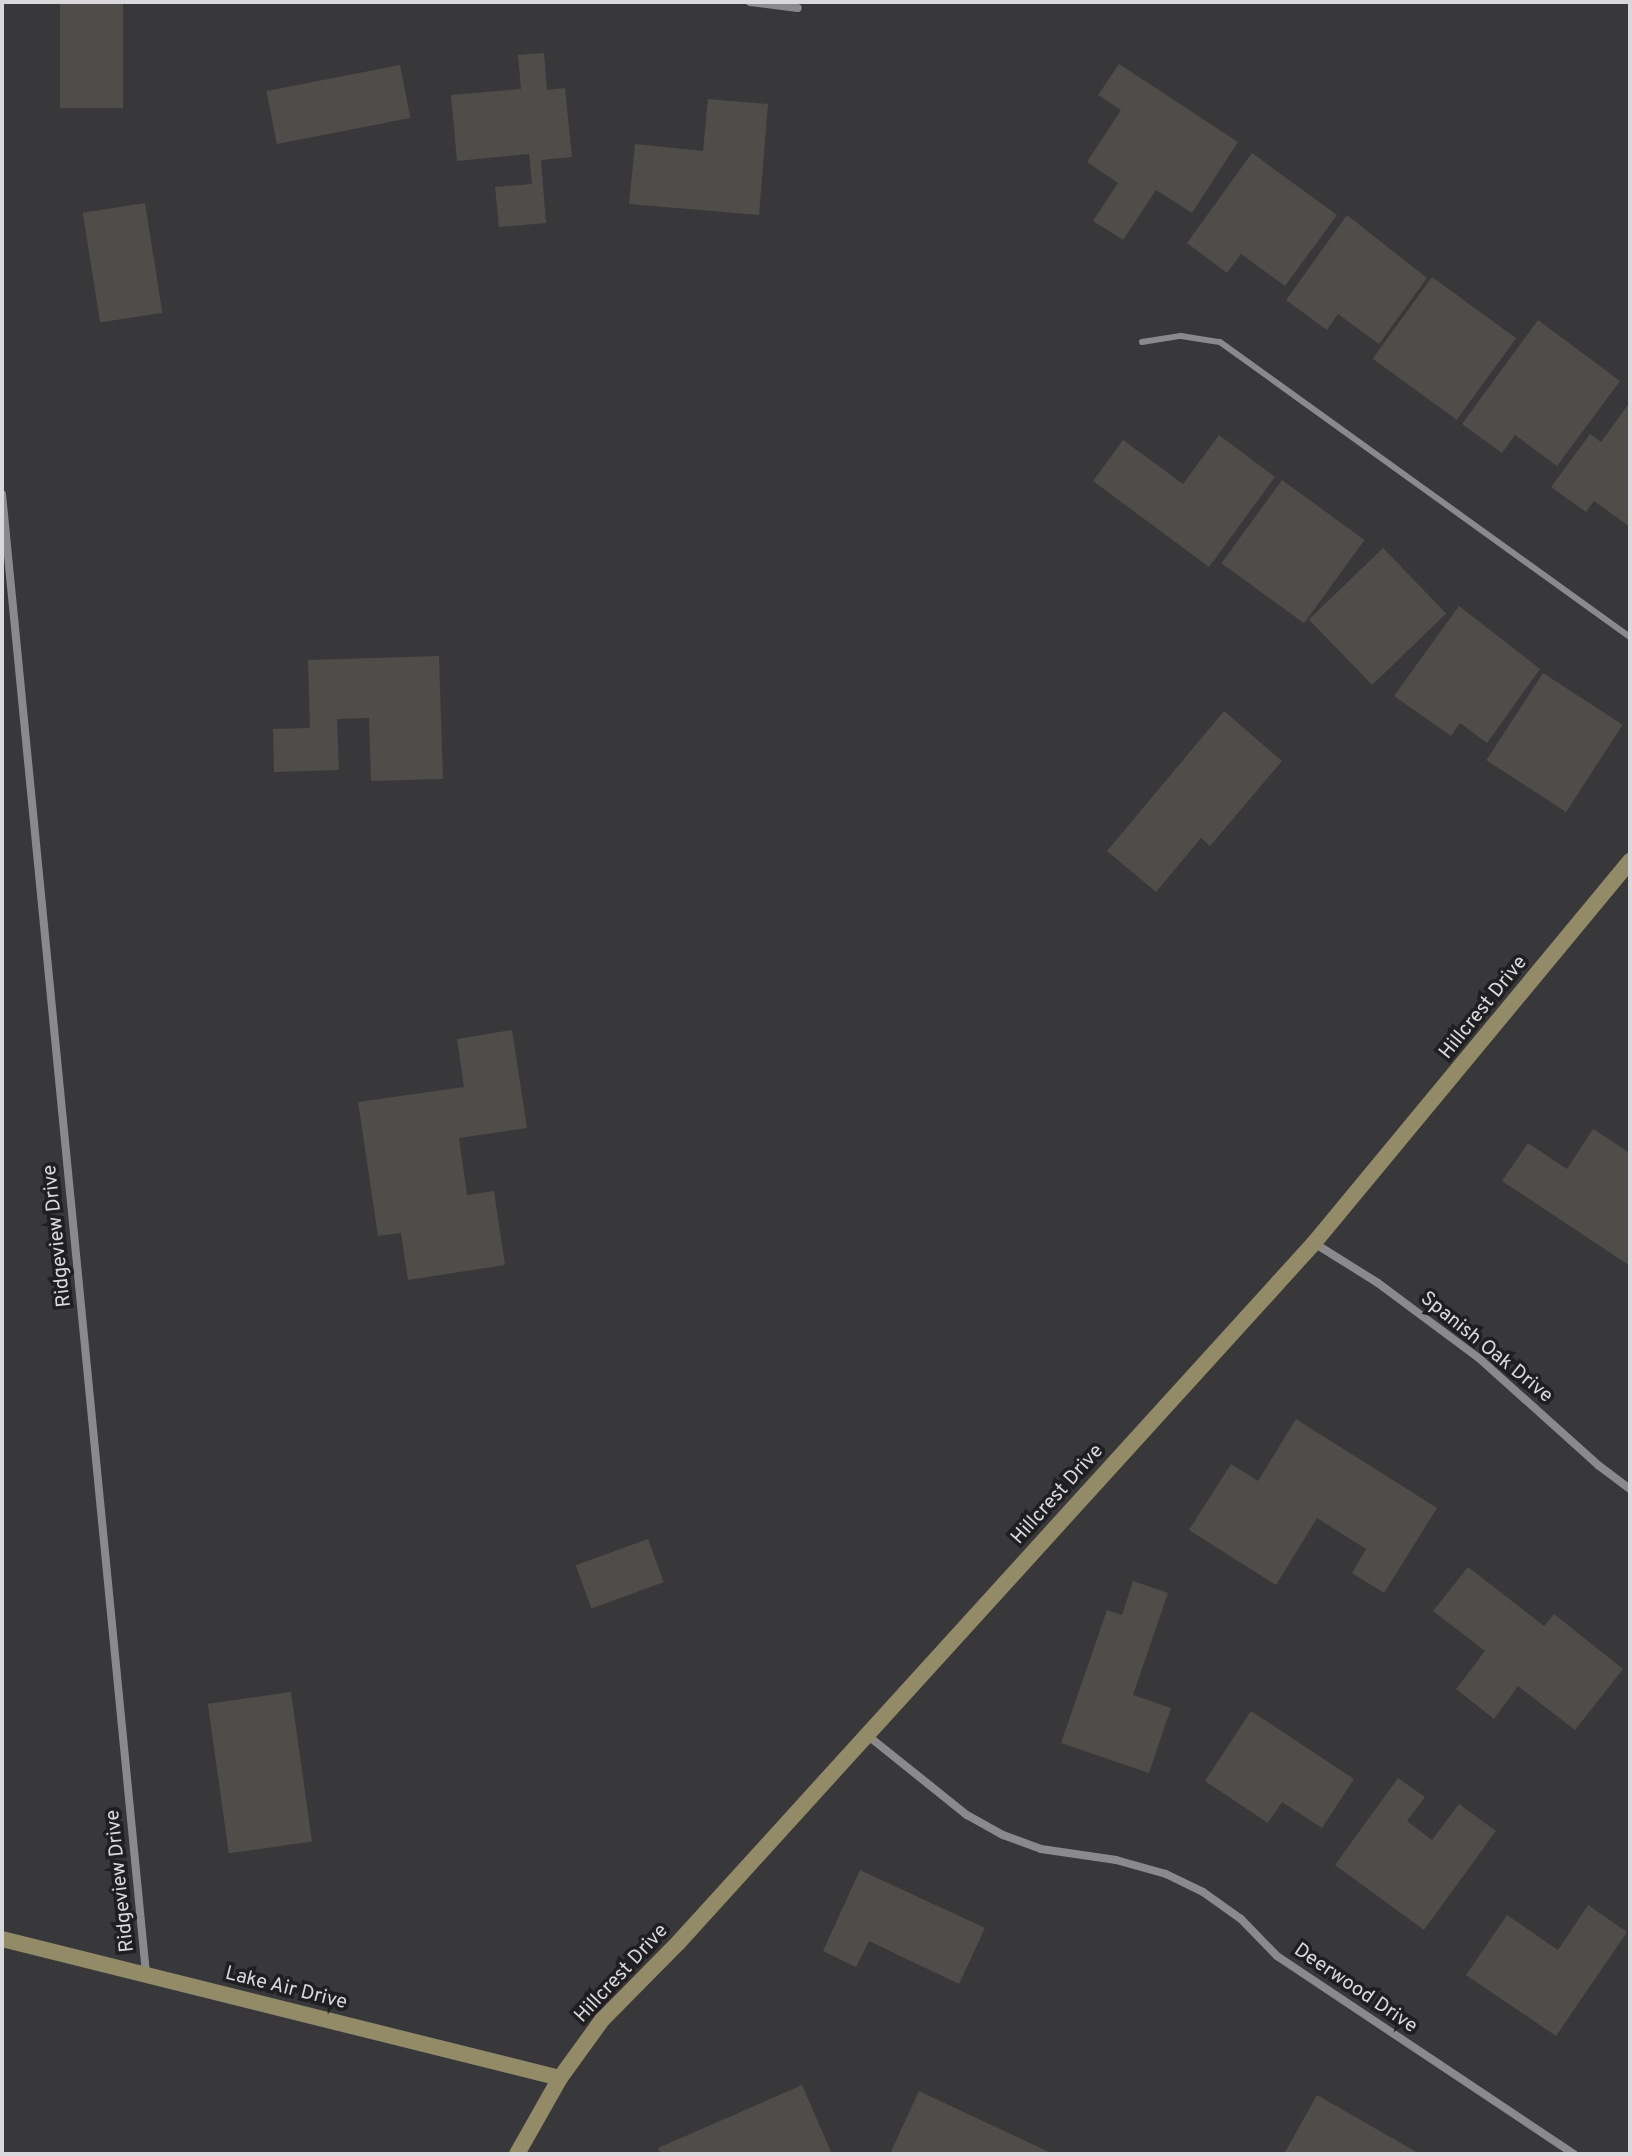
<!DOCTYPE html>
<html>
<head>
<meta charset="utf-8">
<style>
  body { margin:0 }
  #map { position:relative; width:1632px; height:2156px; overflow:hidden; background:#38373a; font-family:Overpass,sans-serif }
  div>[style] { position:absolute }
  [style*='--x'] { left:calc(var(--x)*1px); top:calc(var(--y)*1px); width:calc(var(--w)*1px); rotate:calc(var(--a)*1deg) }
  .building>* { inset:0; background:#4f4c4a; transform-origin:0 0 }
  .lane>* { height:6px; margin:-3px; padding:0 3px; transform-origin:3px; border-radius:3px; background:#8a898c }
  .street>* { height:8px; margin:-4px; padding:0 4px; transform-origin:4px; border-radius:4px; background:#8a898c }
  .secondary>* { height:16px; margin:-8px; padding:0 8px; transform-origin:8px; border-radius:8px; background:#938a68 }
  span { translate:-50% -50%; white-space:nowrap; text-align:center; line-height:1.15; -webkit-text-stroke:7px #1f1e20; paint-order:stroke }
  .street-label { font-size:20px; color:#d9d8da }
  .frame { position:absolute; inset:0; border:4px solid #d9d8da; pointer-events:none }
</style>
</head>
<body>
<div id="map">
  <div class="building">
    <i style="left:60px;top:2px;width:63px;height:106px"></i>
    <i style="clip-path:polygon(544px 53px,547px 90px,565px 88px,572px 157px,541px 160px,546px 223px,499px 227px,495px 187px,532px 184px,529px 154px,457px 161px,451px 95px,521px 89px,518px 55px)"></i>
    <i style="clip-path:polygon(1119px 64px,1238px 142px,1192px 213px,1156px 190px,1123px 240px,1093px 221px,1118px 183px,1087px 162px,1121px 110px,1098px 95px)"></i>
    <i style="left:400px;top:65px;width:54px;height:136px;rotate:79deg"></i>
    <i style="clip-path:polygon(708px 99px,768px 104px,759px 215px,629px 204px,635px 144px,703px 151px)"></i>
    <i style="clip-path:polygon(1252px 153px,1337px 215px,1285px 286px,1241px 254px,1227px 273px,1187px 243px)"></i>
    <i style="left:145px;top:203px;width:111px;height:63px;rotate:81deg"></i>
    <i style="clip-path:polygon(1347px 215px,1427px 278px,1379px 344px,1338px 314px,1327px 330px,1286px 300px)"></i>
    <i style="left:1432px;top:277px;width:104px;height:101px;rotate:36deg"></i>
    <i style="clip-path:polygon(1538px 320px,1620px 381px,1557px 466px,1515px 435px,1502px 453px,1462px 424px)"></i>
    <i style="clip-path:polygon(1630px 402px,1630px 527px,1594px 501px,1586px 512px,1551px 487px,1590px 434px,1601px 442px)"></i>
    <i style="clip-path:polygon(1219px 435px,1275px 477px,1209px 567px,1093px 481px,1123px 440px,1183px 484px)"></i>
    <i style="left:1282px;top:480px;width:102px;height:103px;rotate:36deg"></i>
    <i style="left:1383px;top:548px;width:91px;height:103px;rotate:46deg"></i>
    <i style="clip-path:polygon(1459px 606px,1540px 669px,1487px 743px,1460px 723px,1451px 736px,1394px 696px)"></i>
    <i style="clip-path:polygon(439px 656px,443px 779px,371px 781px,369px 718px,337px 719px,339px 770px,274px 772px,273px 729px,310px 728px,308px 660px)"></i>
    <i style="left:1543px;top:673px;width:95px;height:104px;rotate:33deg"></i>
    <i style="clip-path:polygon(1224px 711px,1282px 761px,1210px 846px,1201px 838px,1156px 892px,1107px 851px)"></i>
    <i style="clip-path:polygon(512px 1030px,527px 1128px,459px 1138px,467px 1195px,494px 1191px,505px 1265px,408px 1280px,401px 1233px,378px 1236px,358px 1102px,464px 1087px,457px 1039px)"></i>
    <i style="clip-path:polygon(1593px 1129px,1630px 1153px,1630px 1266px,1502px 1181px,1528px 1143px,1567px 1169px)"></i>
    <i style="clip-path:polygon(1296px 1419px,1437px 1508px,1384px 1593px,1352px 1573px,1366px 1549px,1317px 1518px,1276px 1585px,1189px 1530px,1231px 1464px,1258px 1481px)"></i>
    <i style="left:648px;top:1539px;width:46px;height:77px;rotate:70deg"></i>
    <i style="clip-path:polygon(1468px 1567px,1544px 1626px,1554px 1614px,1623px 1669px,1575px 1730px,1518px 1686px,1494px 1719px,1456px 1689px,1485px 1651px,1433px 1611px)"></i>
    <i style="clip-path:polygon(1133px 1581px,1168px 1593px,1133px 1695px,1171px 1708px,1149px 1773px,1061px 1743px,1107px 1610px,1122px 1615px)"></i>
    <i style="left:291px;top:1692px;width:151px;height:84px;rotate:82deg"></i>
    <i style="clip-path:polygon(1251px 1711px,1354px 1779px,1322px 1828px,1282px 1802px,1268px 1823px,1205px 1781px)"></i>
    <i style="clip-path:polygon(1398px 1778px,1425px 1797px,1407px 1821px,1432px 1840px,1459px 1804px,1496px 1831px,1424px 1930px,1335px 1865px)"></i>
    <i style="clip-path:polygon(860px 1870px,985px 1928px,959px 1984px,869px 1941px,856px 1967px,823px 1951px)"></i>
    <i style="clip-path:polygon(1588px 1905px,1627px 1932px,1556px 2036px,1466px 1975px,1507px 1915px,1558px 1950px)"></i>
    <i style="clip-path:polygon(802px 2085px,832px 2154px,661px 2154px,658px 2148px)"></i>
    <i style="clip-path:polygon(919px 2091px,1053px 2154px,890px 2154px)"></i>
    <i style="clip-path:polygon(1317px 2095px,1420px 2154px,1284px 2154px)"></i>
  </div>
  <div class="lane">
    <i style="--x:1142;--y:342;--w:39;--a:-9"></i>
    <i style="--x:1181;--y:336;--w:39;--a:9"></i>
    <i style="--x:1220;--y:342;--w:505;--a:35.74"></i>
  </div>
  <div class="street">
    <i style="--x:750;--y:2;--w:48;--a:7.1"></i>
    <i style="--x:2;--y:494;--w:1487;--a:84.44"></i>
    <i style="--x:1314;--y:1243;--w:75;--a:32"></i>
    <i style="--x:1378;--y:1283;--w:127;--a:36.7"></i>
    <i style="--x:1480;--y:1359;--w:159;--a:41.9"></i>
    <i style="--x:1598;--y:1465;--w:40;--a:37"></i>
    <i style="--x:867;--y:1735;--w:128;--a:38.7"></i>
    <i style="--x:967;--y:1815;--w:41;--a:29.1"></i>
    <i style="--x:1003;--y:1835;--w:40;--a:20.2"></i>
    <i style="--x:1041;--y:1849;--w:76;--a:8.3"></i>
    <i style="--x:1116;--y:1860;--w:52;--a:15.6"></i>
    <i style="--x:1166;--y:1874;--w:41;--a:25.9"></i>
    <i style="--x:1203;--y:1892;--w:47;--a:35.4"></i>
    <i style="--x:1241;--y:1919;--w:52;--a:45.8"></i>
    <i style="--x:1277;--y:1956;--w:357;--a:33.7"></i>
  </div>
  <div class="secondary">
    <i style="--x:2;--y:1939;--w:575;--a:13.99"></i>
    <i style="--x:517;--y:2154;--w:87;--a:-60.5"></i>
    <i style="--x:560;--y:2078;--w:72;--a:-54.1"></i>
    <i style="--x:602;--y:2020;--w:108;--a:-45.4"></i>
    <i style="--x:678;--y:1943;--w:946;--a:-47.74"></i>
    <i style="--x:1314;--y:1243;--w:496;--a:-50.4"></i>
  </div>
  <div class="street-label">
    <span style="left:1484px;top:1008px;rotate:-51deg">Hillcrest Drive</span>
    <span style="left:58px;top:1236px;rotate:-96deg">Ridgeview Drive</span>
    <span style="left:1486px;top:1348px;rotate:39deg">Spanish Oak Drive</span>
    <span style="left:1058px;top:1495px;rotate:-48deg">Hillcrest Drive</span>
    <span style="left:121px;top:1881px;rotate:-96deg">Ridgeview Drive</span>
    <span style="left:622px;top:1974px;rotate:-47deg">Hillcrest Drive</span>
    <span style="left:286px;top:1989px;rotate:14deg">Lake Air Drive</span>
    <span style="left:1355px;top:1989px;rotate:34deg">Deerwood Drive</span>
  </div>
  <div class="frame"></div>
</div>
</body>
</html>
